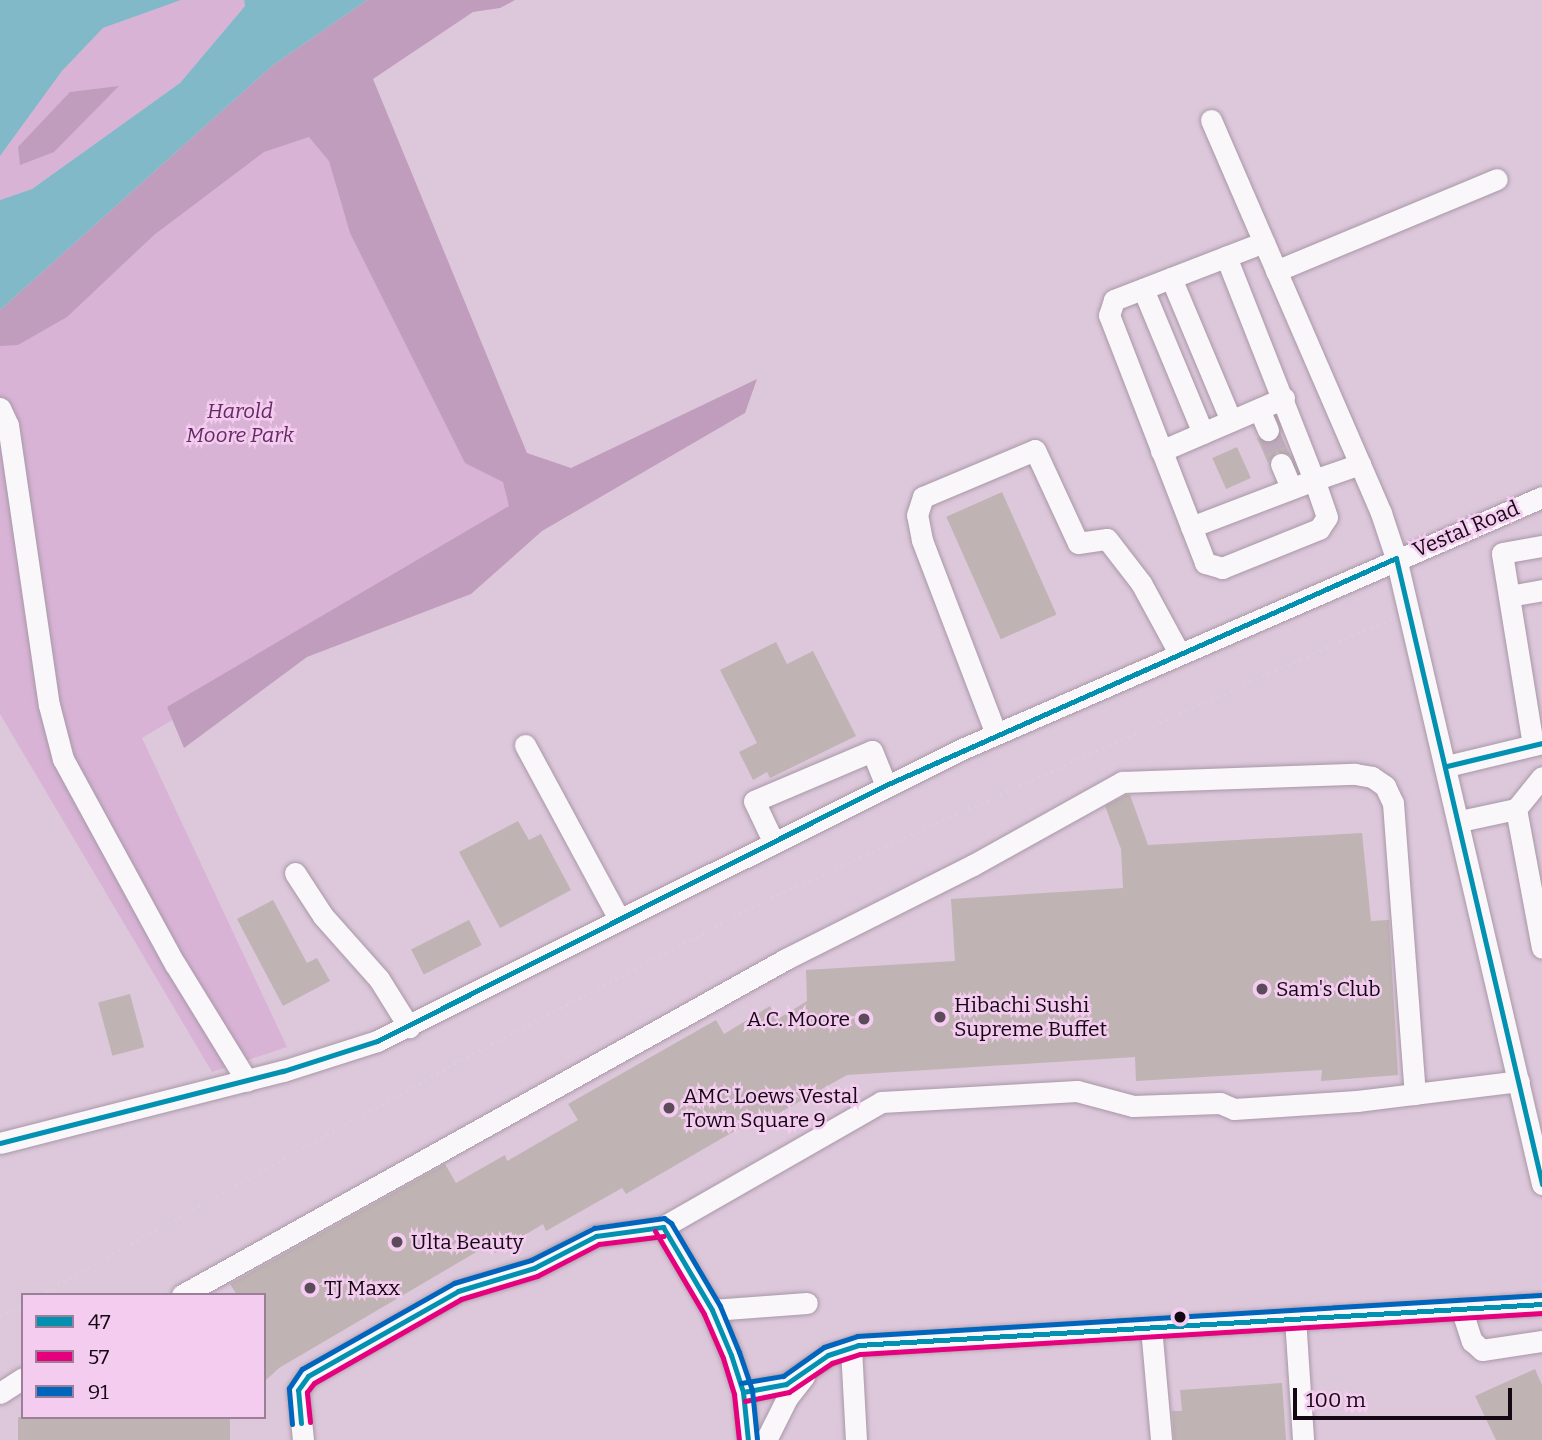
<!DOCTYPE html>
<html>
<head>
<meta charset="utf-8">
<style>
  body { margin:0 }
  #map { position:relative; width:1542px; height:1440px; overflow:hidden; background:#ddc8db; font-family:Bitter,serif }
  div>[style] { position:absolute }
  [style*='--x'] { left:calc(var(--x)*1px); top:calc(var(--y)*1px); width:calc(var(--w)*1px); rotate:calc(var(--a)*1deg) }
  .green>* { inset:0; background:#d8b3d6 }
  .forest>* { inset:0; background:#c09cbd }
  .water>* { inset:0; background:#81b9c8 }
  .building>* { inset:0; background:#c0b3b3; transform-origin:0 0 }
  .minor-tunnel>* { height:21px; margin-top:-10.5px; transform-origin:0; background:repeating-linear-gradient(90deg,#bfabbd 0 21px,transparent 0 31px) }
  .path>* { height:2.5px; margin-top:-1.25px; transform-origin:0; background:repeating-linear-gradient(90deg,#d8d0d7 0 2px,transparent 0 7px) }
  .roads { filter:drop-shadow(0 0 2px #a898a7) drop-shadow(0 0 2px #a898a7) }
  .minor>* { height:21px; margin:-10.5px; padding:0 10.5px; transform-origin:10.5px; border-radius:10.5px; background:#faf7fa }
  .bus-1>* { height:5px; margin:-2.5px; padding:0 2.5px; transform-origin:2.5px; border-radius:2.5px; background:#0391b2 }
  .bus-2>* { height:5px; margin:-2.5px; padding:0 2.5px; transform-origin:2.5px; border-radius:2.5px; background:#e5007d }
  .bus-3>* { height:5px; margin:-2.5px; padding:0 2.5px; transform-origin:2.5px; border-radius:2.5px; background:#0065bd }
  .dots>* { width:19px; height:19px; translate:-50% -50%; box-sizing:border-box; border:4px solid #f4ccf0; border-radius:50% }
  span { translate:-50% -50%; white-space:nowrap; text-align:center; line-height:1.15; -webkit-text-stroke:5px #f4ccf0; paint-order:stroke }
  .park-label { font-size:21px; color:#652963; font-style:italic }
  .street-label { font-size:21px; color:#150814 }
  .poi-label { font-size:21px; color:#150814 }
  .left { translate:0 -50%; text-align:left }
  .right { translate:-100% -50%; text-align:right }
  .legend { position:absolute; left:21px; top:1293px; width:245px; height:126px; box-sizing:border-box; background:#f4ccf0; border:2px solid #9b7e98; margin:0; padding:9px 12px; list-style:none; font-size:21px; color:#150814 }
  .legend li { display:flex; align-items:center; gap:14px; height:35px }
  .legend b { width:35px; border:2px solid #9b7e98 }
  .scale { position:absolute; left:1293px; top:1388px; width:219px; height:32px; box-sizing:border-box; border:4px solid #150814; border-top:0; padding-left:9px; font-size:21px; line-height:24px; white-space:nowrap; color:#150814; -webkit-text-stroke:5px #f4ccf0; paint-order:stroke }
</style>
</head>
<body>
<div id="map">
  <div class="green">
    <i style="clip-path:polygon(181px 0,244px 0,245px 6px,180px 83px,32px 189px,0 200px,0 156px,62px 71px,103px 28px)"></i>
    <i style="clip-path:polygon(295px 87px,543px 499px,142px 738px,287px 1047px,212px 1072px,0 714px,0 335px)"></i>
  </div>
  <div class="forest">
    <i style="clip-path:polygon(367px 0,515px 0,500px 8px,473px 12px,373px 79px,527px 453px,571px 468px,757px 379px,745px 413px,542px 531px,471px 594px,307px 657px,184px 748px,167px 707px,509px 506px,503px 482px,465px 463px,350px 233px,329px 161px,309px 137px,264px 152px,154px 235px,67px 317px,18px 345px,0 346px,0 310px,272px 66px)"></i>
    <i style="clip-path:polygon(119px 86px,54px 152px,20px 165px,18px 147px,70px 92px)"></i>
  </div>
  <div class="water">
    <i style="clip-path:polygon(0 0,181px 0,103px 28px,62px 71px,0 156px)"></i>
    <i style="clip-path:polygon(244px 0,367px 0,272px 66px,0 310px,0 200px,32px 189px,180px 83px,245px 6px)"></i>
  </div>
  <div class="building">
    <i style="clip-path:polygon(1280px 433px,1290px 455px,1277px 452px,1268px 463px,1257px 438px,1273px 442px)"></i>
    <i style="left:1237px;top:447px;width:34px;height:27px;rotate:66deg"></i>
    <i style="left:1002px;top:492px;width:134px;height:61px;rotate:66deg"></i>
    <i style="clip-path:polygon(776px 642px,787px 664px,813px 651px,856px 736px,770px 778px,767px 772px,753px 780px,739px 752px,757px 743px,720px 670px)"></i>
    <i style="clip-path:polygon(1126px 795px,1130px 795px,1148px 845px,1362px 833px,1371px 921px,1389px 920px,1398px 1075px,1321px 1081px,1322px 1070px,1136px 1081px,1135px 1057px,847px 1075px,772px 1117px,769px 1111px,626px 1194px,622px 1188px,546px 1231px,543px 1224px,495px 1253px,490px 1244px,279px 1368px,264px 1382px,264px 1295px,237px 1295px,230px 1284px,445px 1164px,456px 1183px,505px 1155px,507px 1161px,578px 1120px,568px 1104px,716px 1020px,724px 1034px,770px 1006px,776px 1020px,807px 1001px,806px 970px,955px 961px,951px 899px,1123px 888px,1121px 849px,1105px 806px)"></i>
    <i style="clip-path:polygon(518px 821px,529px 840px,541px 834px,571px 890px,500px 928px,459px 852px)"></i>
    <i style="clip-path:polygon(273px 900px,307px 963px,317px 958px,330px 981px,283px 1006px,237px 919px)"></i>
    <i style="left:469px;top:920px;width:28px;height:65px;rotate:63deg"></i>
    <i style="left:130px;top:994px;width:55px;height:33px;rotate:75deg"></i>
    <i style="clip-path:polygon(1535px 1369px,1542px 1385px,1542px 1440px,1496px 1440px,1475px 1396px)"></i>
    <i style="clip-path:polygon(1282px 1383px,1286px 1440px,1174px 1440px,1172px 1411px,1182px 1411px,1180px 1390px)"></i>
    <i style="left:18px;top:1417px;width:212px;height:23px"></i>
  </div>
  <div class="minor-tunnel">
    <i style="--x:1268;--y:430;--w:36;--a:69"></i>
  </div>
  <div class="path">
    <i style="--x:39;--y:1295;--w:468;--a:-29.1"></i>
    <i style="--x:448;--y:1067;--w:357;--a:-27.7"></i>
    <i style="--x:764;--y:901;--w:691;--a:-24.27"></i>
    <i style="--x:0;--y:1317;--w:26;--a:-29"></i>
  </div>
  <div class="roads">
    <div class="minor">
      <i style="--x:1211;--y:120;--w:428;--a:66.6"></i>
      <i style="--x:1381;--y:513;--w:47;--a:71.6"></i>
      <i style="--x:1396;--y:558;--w:643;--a:76.87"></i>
      <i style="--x:1264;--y:242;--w:161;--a:158.9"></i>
      <i style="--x:1114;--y:300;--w:16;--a:108"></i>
      <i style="--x:1109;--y:315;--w:266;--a:68.8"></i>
      <i style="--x:1205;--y:563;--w:18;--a:16"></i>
      <i style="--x:1222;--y:568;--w:105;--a:-21.9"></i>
      <i style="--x:1319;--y:529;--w:14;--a:-56"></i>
      <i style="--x:1327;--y:517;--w:39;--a:-109"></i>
      <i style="--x:1314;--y:480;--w:49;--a:-19.2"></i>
      <i style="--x:1276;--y:271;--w:239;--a:-22.6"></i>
      <i style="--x:1171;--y:278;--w:155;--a:67.2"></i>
      <i style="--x:1143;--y:289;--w:156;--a:67.4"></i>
      <i style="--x:0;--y:408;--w:19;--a:65"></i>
      <i style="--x:8;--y:425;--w:283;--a:81.7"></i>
      <i style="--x:49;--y:705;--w:56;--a:75.5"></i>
      <i style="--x:63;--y:759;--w:234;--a:61.4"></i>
      <i style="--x:175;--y:964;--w:137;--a:58.4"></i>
      <i style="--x:1259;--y:409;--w:23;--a:67"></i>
      <i style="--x:1161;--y:451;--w:134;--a:-23.3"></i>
      <i style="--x:1281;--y:464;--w:26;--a:67"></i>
      <i style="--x:1191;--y:527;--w:132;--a:-20.9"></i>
      <i style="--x:1314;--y:480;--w:240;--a:-111.5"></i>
      <i style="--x:1509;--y:596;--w:34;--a:-10"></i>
      <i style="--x:996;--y:734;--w:208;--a:-110.9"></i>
      <i style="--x:922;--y:540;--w:25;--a:-101"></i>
      <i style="--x:917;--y:515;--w:19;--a:-72"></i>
      <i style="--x:923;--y:497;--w:121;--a:-22.8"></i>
      <i style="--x:1035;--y:450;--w:102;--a:65.2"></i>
      <i style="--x:1078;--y:543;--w:29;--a:-8"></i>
      <i style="--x:1107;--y:539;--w:56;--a:52.3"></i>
      <i style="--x:1141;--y:583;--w:80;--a:61.5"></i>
      <i style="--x:525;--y:745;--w:198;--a:61.6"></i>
      <i style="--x:1533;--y:745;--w:194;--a:-99.2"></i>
      <i style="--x:1502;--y:553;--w:41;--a:-9.9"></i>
      <i style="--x:1447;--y:766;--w:98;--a:-13.6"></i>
      <i style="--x:1516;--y:809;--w:41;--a:-50.9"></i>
      <i style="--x:1460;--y:821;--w:57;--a:-12.1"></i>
      <i style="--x:1516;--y:809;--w:141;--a:79.4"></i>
      <i style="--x:773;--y:841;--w:44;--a:-115.4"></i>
      <i style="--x:754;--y:801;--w:128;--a:-23"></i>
      <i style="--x:872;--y:751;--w:37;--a:68"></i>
      <i style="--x:295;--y:873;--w:51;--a:56.9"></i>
      <i style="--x:323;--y:916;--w:84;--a:48.4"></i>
      <i style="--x:379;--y:979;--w:57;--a:58"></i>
      <i style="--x:0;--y:1143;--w:292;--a:-14.3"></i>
      <i style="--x:283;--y:1071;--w:99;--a:-17.7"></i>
      <i style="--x:377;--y:1041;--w:654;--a:-26.53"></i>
      <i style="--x:962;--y:749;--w:632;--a:-23.48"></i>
      <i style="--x:663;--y:1227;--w:96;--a:59.4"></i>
      <i style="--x:712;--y:1310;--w:49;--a:67.1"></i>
      <i style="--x:731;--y:1355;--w:39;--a:72"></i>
      <i style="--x:743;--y:1392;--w:48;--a:84.1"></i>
      <i style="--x:182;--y:1295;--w:691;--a:-29.09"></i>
      <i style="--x:786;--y:959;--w:209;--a:-26.7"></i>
      <i style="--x:973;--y:865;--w:171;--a:-29.1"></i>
      <i style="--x:1122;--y:782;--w:233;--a:-2"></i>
      <i style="--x:1355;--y:774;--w:17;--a:10"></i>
      <i style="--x:1372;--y:777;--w:16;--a:35"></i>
      <i style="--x:1385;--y:786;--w:19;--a:65"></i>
      <i style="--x:1393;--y:803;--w:292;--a:85.7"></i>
      <i style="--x:1461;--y:1308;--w:35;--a:72"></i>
      <i style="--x:1472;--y:1341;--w:13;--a:42"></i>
      <i style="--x:1482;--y:1350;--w:61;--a:-8.5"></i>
      <i style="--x:712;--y:1310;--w:95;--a:-4.2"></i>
      <i style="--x:1295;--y:1318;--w:122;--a:86.2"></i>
      <i style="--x:1151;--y:1327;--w:113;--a:84.9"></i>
      <i style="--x:851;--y:1348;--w:92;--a:86.9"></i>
      <i style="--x:743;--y:1392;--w:44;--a:-10.5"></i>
      <i style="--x:786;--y:1384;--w:51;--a:-34.6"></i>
      <i style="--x:828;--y:1355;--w:32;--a:-18"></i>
      <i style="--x:858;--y:1345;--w:685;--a:-3.43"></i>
      <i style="--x:0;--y:1393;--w:27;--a:-33"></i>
      <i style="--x:303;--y:1440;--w:50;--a:-95.7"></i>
      <i style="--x:298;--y:1390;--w:17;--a:-54"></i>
      <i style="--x:308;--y:1376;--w:172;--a:-29.5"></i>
      <i style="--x:458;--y:1291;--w:79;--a:-16.8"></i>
      <i style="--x:534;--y:1268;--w:70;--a:-27.3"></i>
      <i style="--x:596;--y:1236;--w:68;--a:-7.7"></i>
      <i style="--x:663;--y:1227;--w:251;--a:-29.8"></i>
      <i style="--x:881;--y:1102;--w:196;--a:-3.2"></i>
      <i style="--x:1077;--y:1091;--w:58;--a:15"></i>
      <i style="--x:1133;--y:1106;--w:87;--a:-2"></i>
      <i style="--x:1220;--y:1103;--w:15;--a:23"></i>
      <i style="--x:1234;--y:1109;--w:123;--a:-3.7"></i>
      <i style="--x:1357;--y:1101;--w:163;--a:-7"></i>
      <i style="--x:766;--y:1440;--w:47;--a:-63.4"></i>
      <i style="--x:787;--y:1398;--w:28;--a:-52"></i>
    </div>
  </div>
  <div class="bus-1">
    <i style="--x:1396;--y:558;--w:643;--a:76.87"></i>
    <i style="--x:1447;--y:766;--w:98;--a:-13.6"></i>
    <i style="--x:0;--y:1143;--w:292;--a:-14.3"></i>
    <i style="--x:283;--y:1071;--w:99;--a:-17.7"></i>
    <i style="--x:377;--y:1041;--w:570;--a:-26.7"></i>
    <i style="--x:886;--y:785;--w:558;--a:-23.99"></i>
    <i style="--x:663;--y:1227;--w:96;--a:59.4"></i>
    <i style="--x:712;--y:1310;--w:49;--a:67.1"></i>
    <i style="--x:731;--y:1355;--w:39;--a:72"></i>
    <i style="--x:743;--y:1392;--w:48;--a:84.1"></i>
    <i style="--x:743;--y:1392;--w:44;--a:-10.5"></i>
    <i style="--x:786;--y:1384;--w:51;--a:-34.6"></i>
    <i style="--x:828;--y:1355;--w:32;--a:-18"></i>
    <i style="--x:858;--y:1345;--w:685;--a:-3.43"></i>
    <i style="--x:301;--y:1423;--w:33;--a:-95"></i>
    <i style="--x:298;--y:1390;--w:17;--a:-54"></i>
    <i style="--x:308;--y:1376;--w:172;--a:-29.5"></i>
    <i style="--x:458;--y:1291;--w:79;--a:-16.8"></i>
    <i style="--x:534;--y:1268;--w:70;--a:-27.3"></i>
    <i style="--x:596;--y:1236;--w:68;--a:-7.7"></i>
  </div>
  <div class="bus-2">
    <i style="--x:655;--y:1231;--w:96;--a:59.4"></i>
    <i style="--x:704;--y:1314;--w:48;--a:66.6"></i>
    <i style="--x:723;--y:1358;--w:38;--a:73"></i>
    <i style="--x:734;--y:1394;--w:46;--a:83.8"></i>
    <i style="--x:745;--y:1401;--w:45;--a:-11.6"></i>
    <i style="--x:789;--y:1392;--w:52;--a:-34"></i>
    <i style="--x:832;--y:1363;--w:29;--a:-18"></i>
    <i style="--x:860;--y:1354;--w:683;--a:-3.44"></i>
    <i style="--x:310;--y:1422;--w:30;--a:-96"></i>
    <i style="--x:307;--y:1392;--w:11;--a:-52"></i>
    <i style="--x:314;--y:1383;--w:169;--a:-29.7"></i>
    <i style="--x:461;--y:1299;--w:79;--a:-16.8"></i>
    <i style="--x:537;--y:1276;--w:70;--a:-27.3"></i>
    <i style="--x:599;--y:1244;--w:65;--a:-7"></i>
  </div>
  <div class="bus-3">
    <i style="--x:741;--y:1383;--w:43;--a:-9.5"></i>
    <i style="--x:783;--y:1376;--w:50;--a:-35.3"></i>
    <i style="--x:824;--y:1347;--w:35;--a:-18"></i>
    <i style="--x:857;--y:1336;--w:685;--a:-3.43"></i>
    <i style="--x:292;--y:1424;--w:36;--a:-95"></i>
    <i style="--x:289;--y:1388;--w:23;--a:-56"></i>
    <i style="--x:302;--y:1369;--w:175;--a:-29.5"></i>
    <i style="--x:454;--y:1283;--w:80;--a:-16.6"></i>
    <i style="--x:531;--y:1260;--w:71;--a:-26.9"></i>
    <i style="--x:594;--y:1228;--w:71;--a:-8.1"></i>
    <i style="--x:664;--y:1218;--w:9;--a:36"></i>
    <i style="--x:671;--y:1223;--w:96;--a:59.4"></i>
    <i style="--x:720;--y:1306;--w:50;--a:67.6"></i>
    <i style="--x:739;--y:1352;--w:40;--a:71.1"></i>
    <i style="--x:752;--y:1390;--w:49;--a:84.2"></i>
  </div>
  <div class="dots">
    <i style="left:1262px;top:989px;background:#5b4b5a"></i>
    <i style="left:940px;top:1017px;background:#5b4b5a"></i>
    <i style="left:864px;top:1019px;background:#5b4b5a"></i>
    <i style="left:669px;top:1108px;background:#5b4b5a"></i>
    <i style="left:397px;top:1242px;background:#5b4b5a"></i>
    <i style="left:310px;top:1288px;background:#5b4b5a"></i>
    <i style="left:1180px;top:1317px;background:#150814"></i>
  </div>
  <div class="park-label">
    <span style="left:240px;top:423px">Harold<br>Moore Park</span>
  </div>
  <div class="street-label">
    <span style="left:1466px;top:529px;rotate:-23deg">Vestal Road</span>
  </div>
  <div class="poi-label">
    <span class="left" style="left:1276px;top:989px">Sam's Club</span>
    <span class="left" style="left:954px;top:1017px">Hibachi Sushi<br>Supreme Buffet</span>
    <span class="right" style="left:850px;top:1019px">A.C. Moore</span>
    <span class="left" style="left:683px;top:1108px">AMC Loews Vestal<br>Town Square 9</span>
    <span class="left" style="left:411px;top:1242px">Ulta Beauty</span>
    <span class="left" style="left:324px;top:1288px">TJ Maxx</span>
  </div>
  <ul class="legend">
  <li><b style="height:9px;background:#0391b2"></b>47</li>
  <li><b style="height:9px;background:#e5007d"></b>57</li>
  <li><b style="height:9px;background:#0065bd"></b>91</li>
  </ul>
  <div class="scale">100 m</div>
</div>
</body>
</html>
